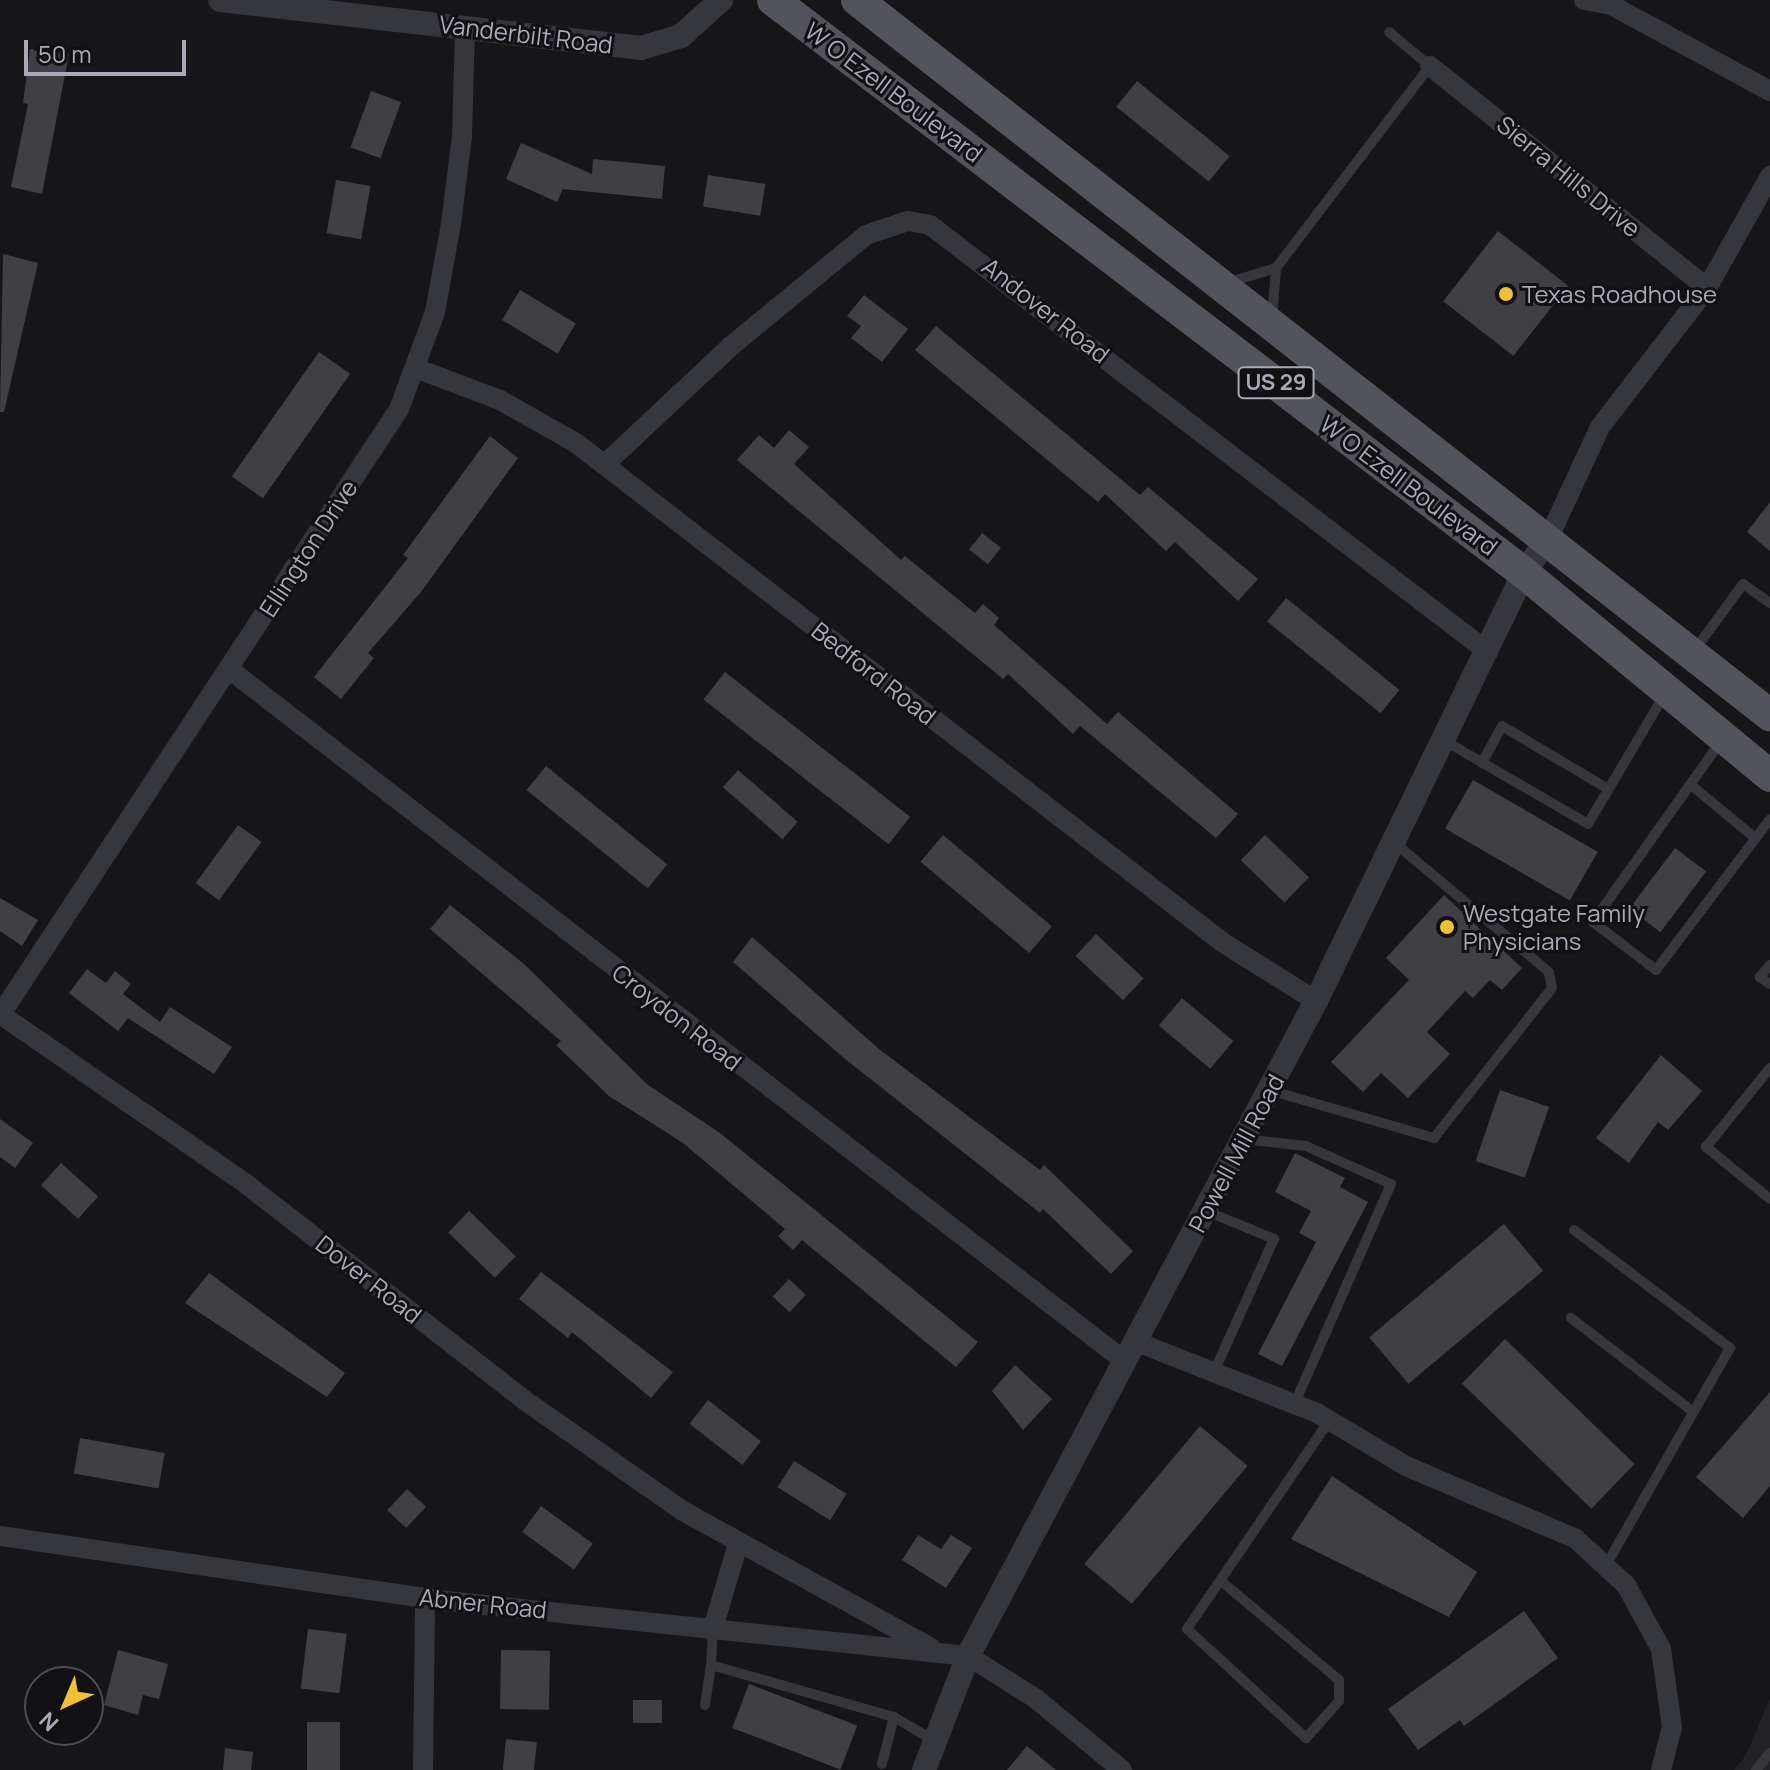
<!DOCTYPE html>
<html>
<head>
<meta charset="utf-8">
<style>
  body { margin:0 }
  #map { position:relative; width:1770px; height:1770px; overflow:hidden; background:#161517; font-family:Manrope,sans-serif }
  div>[style] { position:absolute }
  [style*='--x'] { left:calc(var(--x)*1px); top:calc(var(--y)*1px); width:calc(var(--w)*1px); rotate:calc(var(--a)*1deg) }
  .built>* { inset:0; background:#222124 }
  .building>* { inset:0; background:#404044; transform-origin:0 0 }
  .service>* { height:10px; margin:-5px; padding:0 5px; transform-origin:5px; border-radius:5px; background:#36373c }
  .minor>* { height:20px; margin:-10px; padding:0 10px; transform-origin:10px; border-radius:10px; background:#36373c }
  .tertiary>* { height:24px; margin:-12px; padding:0 12px; transform-origin:12px; border-radius:12px; background:#36373c }
  .primary>* { height:32px; margin:-16px; padding:0 16px; transform-origin:16px; border-radius:16px; background:#53545b }
  .dots>* { width:22px; height:22px; translate:-50% -50%; box-sizing:border-box; border:4px solid #111012; border-radius:50% }
  span { translate:-50% -50%; white-space:nowrap; text-align:center; line-height:1.15; -webkit-text-stroke:6px #111012; paint-order:stroke }
  .shield-label span { padding:2px 6px; background:#111012; border:2px solid; border-radius:6px; -webkit-text-stroke-width:0 }
  .shield-label { font-size:22px; color:#a8abb7; font-weight:700 }
  .street-label { font-size:24px; color:#a8abb7 }
  .poi-label { font-size:24px; color:#a8abb7 }
  .left { translate:0 -50%; text-align:left }
  .north { position:absolute; left:24px; top:1666px; width:80px; height:80px; box-sizing:border-box; background:#111012; border:2px solid #4d4e54; border-radius:50%; rotate:224deg; font-size:22px; font-weight:700; line-height:32px; text-align:center; color:#a8abb7 }
  .north::after { content:''; display:block; margin:auto; width:28px; height:36px; background:#f0c135; clip-path:polygon(50% 0,100% 100%,50% 72%,0 100%) }
  .scale { position:absolute; left:24px; top:40px; width:162px; height:36px; box-sizing:border-box; border:4px solid #a8abb7; border-top:0; padding-left:10px; font-size:24px; line-height:28px; white-space:nowrap; color:#a8abb7; -webkit-text-stroke:6px #111012; paint-order:stroke }
</style>
</head>
<body>
<div id="map">
  <div class="built">
    <i style="clip-path:polygon(1770px 1698px,1770px 1770px,1734px 1770px,1746px 1755px)"></i>
  </div>
  <div class="building">
    <i style="clip-path:polygon(30px 49px,69px 54px,42px 194px,11px 187px,28px 104px,23px 103px)"></i>
    <i style="left:1137px;top:81px;width:119px;height:33px;rotate:39deg"></i>
    <i style="left:371px;top:91px;width:32px;height:60px;rotate:20deg"></i>
    <i style="clip-path:polygon(521px 143px,592px 174px,593px 159px,665px 166px,662px 199px,563px 189px,557px 202px,506px 179px)"></i>
    <i style="left:708px;top:175px;width:58px;height:32px;rotate:9deg"></i>
    <i style="left:336px;top:180px;width:35px;height:54px;rotate:10deg"></i>
    <i style="left:1498px;top:231px;width:89px;height:89px;rotate:38deg"></i>
    <i style="clip-path:polygon(3px 254px,38px 263px,4px 412px,0 412px)"></i>
    <i style="left:520px;top:290px;width:65px;height:35px;rotate:31deg"></i>
    <i style="clip-path:polygon(864px 295px,908px 329px,882px 362px,851px 338px,861px 326px,847px 316px)"></i>
    <i style="clip-path:polygon(936px 326px,1140px 495px,1148px 487px,1258px 579px,1238px 601px,1175px 542px,1166px 551px,1105px 494px,1098px 502px,915px 350px)"></i>
    <i style="left:319px;top:352px;width:38px;height:152px;rotate:35deg"></i>
    <i style="clip-path:polygon(789px 430px,809px 447px,794px 464px,901px 560px,905px 556px,975px 613px,983px 604px,999px 618px,994px 625px,1107px 724px,1118px 712px,1238px 814px,1216px 838px,1080px 726px,1073px 734px,1008px 674px,1003px 679px,737px 460px,759px 435px,774px 448px)"></i>
    <i style="clip-path:polygon(490px 436px,518px 458px,421px 592px,368px 653px,374px 658px,341px 699px,314px 677px,408px 558px,403px 555px)"></i>
    <i style="clip-path:polygon(1770px 502px,1770px 551px,1747px 532px)"></i>
    <i style="left:982px;top:533px;width:24px;height:21px;rotate:38deg"></i>
    <i style="left:1286px;top:598px;width:146px;height:30px;rotate:39deg"></i>
    <i style="left:725px;top:672px;width:235px;height:35px;rotate:38deg"></i>
    <i style="left:546px;top:766px;width:156px;height:31px;rotate:39deg"></i>
    <i style="left:738px;top:770px;width:79px;height:23px;rotate:41deg"></i>
    <i style="left:1473px;top:780px;width:144px;height:56px;rotate:30deg"></i>
    <i style="left:238px;top:825px;width:29px;height:72px;rotate:36deg"></i>
    <i style="left:943px;top:835px;width:142px;height:35px;rotate:40deg"></i>
    <i style="left:1265px;top:835px;width:61px;height:35px;rotate:44deg"></i>
    <i style="left:1675px;top:848px;width:39px;height:76px;rotate:37deg"></i>
    <i style="clip-path:polygon(1444px 895px,1522px 968px,1502px 990px,1490px 980px,1473px 998px,1465px 991px,1427px 1032px,1450px 1054px,1408px 1098px,1381px 1073px,1363px 1092px,1331px 1062px,1409px 980px,1386px 958px)"></i>
    <i style="clip-path:polygon(0 898px,38px 920px,22px 946px,0 931px)"></i>
    <i style="clip-path:polygon(450px 905px,524px 964px,648px 1085px,720px 1133px,978px 1342px,956px 1367px,802px 1240px,793px 1250px,778px 1236px,785px 1229px,683px 1143px,609px 1096px,556px 1045px,561px 1041px,430px 929px)"></i>
    <i style="left:1096px;top:934px;width:65px;height:30px;rotate:43deg"></i>
    <i style="clip-path:polygon(752px 937px,879px 1049px,1040px 1170px,1044px 1165px,1133px 1251px,1111px 1274px,1043px 1209px,1040px 1213px,844px 1058px,733px 962px)"></i>
    <i style="clip-path:polygon(87px 969px,106px 983px,115px 971px,131px 984px,123px 994px,160px 1022px,170px 1007px,232px 1047px,214px 1074px,128px 1018px,118px 1031px,69px 993px)"></i>
    <i style="left:1182px;top:998px;width:67px;height:36px;rotate:40deg"></i>
    <i style="clip-path:polygon(1661px 1055px,1702px 1091px,1668px 1130px,1658px 1122px,1629px 1163px,1596px 1138px)"></i>
    <i style="left:1500px;top:1090px;width:52px;height:75px;rotate:19deg"></i>
    <i style="clip-path:polygon(0 1119px,33px 1143px,15px 1168px,0 1157px)"></i>
    <i style="clip-path:polygon(1295px 1153px,1345px 1178px,1340px 1187px,1368px 1202px,1282px 1366px,1258px 1354px,1316px 1242px,1299px 1233px,1311px 1211px,1275px 1192px)"></i>
    <i style="left:61px;top:1163px;width:50px;height:30px;rotate:42deg"></i>
    <i style="left:469px;top:1211px;width:65px;height:30px;rotate:44deg"></i>
    <i style="left:1504px;top:1224px;width:61px;height:176px;rotate:50deg"></i>
    <i style="clip-path:polygon(541px 1272px,673px 1372px,651px 1398px,572px 1332px,568px 1338px,519px 1299px)"></i>
    <i style="clip-path:polygon(209px 1273px,345px 1373px,327px 1397px,185px 1303px)"></i>
    <i style="left:789px;top:1279px;width:23px;height:24px;rotate:43deg"></i>
    <i style="left:1505px;top:1339px;width:180px;height:62px;rotate:44deg"></i>
    <i style="clip-path:polygon(1015px 1365px,1052px 1399px,1023px 1430px,992px 1391px)"></i>
    <i style="clip-path:polygon(1770px 1392px,1770px 1486px,1743px 1518px,1696px 1477px)"></i>
    <i style="left:708px;top:1400px;width:67px;height:30px;rotate:38deg"></i>
    <i style="left:1200px;top:1426px;width:62px;height:180px;rotate:40deg"></i>
    <i style="left:80px;top:1438px;width:86px;height:36px;rotate:10deg"></i>
    <i style="left:794px;top:1461px;width:62px;height:31px;rotate:32deg"></i>
    <i style="clip-path:polygon(1332px 1476px,1477px 1572px,1449px 1617px,1291px 1539px)"></i>
    <i style="left:407px;top:1489px;width:26px;height:29px;rotate:43deg"></i>
    <i style="left:541px;top:1506px;width:64px;height:32px;rotate:36deg"></i>
    <i style="clip-path:polygon(918px 1535px,941px 1549px,951px 1535px,972px 1548px,946px 1588px,902px 1560px)"></i>
    <i style="clip-path:polygon(1524px 1611px,1558px 1658px,1464px 1726px,1460px 1720px,1418px 1750px,1388px 1709px)"></i>
    <i style="left:308px;top:1629px;width:39px;height:60px;rotate:7deg"></i>
    <i style="clip-path:polygon(118px 1650px,168px 1664px,159px 1699px,143px 1695px,138px 1715px,104px 1705px)"></i>
    <i style="left:501px;top:1650px;width:49px;height:59px;rotate:1deg"></i>
    <i style="left:749px;top:1684px;width:116px;height:47px;rotate:21deg"></i>
    <i style="left:633px;top:1700px;width:29px;height:23px"></i>
    <i style="left:307px;top:1722px;width:33px;height:48px"></i>
    <i style="left:506px;top:1739px;width:31px;height:31px;rotate:6deg"></i>
    <i style="clip-path:polygon(1027px 1746px,1056px 1770px,1007px 1770px)"></i>
    <i style="clip-path:polygon(225px 1748px,253px 1752px,251px 1770px,223px 1770px)"></i>
  </div>
  <div class="service">
    <i style="--x:1276;--y:268;--w:254;--a:-52.7"></i>
    <i style="--x:1430;--y:66;--w:53;--a:-140.3"></i>
    <i style="--x:1230;--y:282;--w:48;--a:-16.9"></i>
    <i style="--x:1276;--y:268;--w:51;--a:94.5"></i>
    <i style="--x:1694;--y:651;--w:83;--a:-53.8"></i>
    <i style="--x:1743;--y:584;--w:33;--a:35"></i>
    <i style="--x:1445;--y:741;--w:165;--a:30.1"></i>
    <i style="--x:1588;--y:824;--w:151;--a:-59.4"></i>
    <i style="--x:1721;--y:741;--w:222;--a:125.3"></i>
    <i style="--x:1593;--y:922;--w:79;--a:37.3"></i>
    <i style="--x:1656;--y:970;--w:189;--a:-52.9"></i>
    <i style="--x:1482;--y:763;--w:42;--a:-61.6"></i>
    <i style="--x:1502;--y:726;--w:123;--a:30.7"></i>
    <i style="--x:1691;--y:785;--w:83;--a:39.6"></i>
    <i style="--x:1770;--y:965;--w:16;--a:130"></i>
    <i style="--x:1760;--y:977;--w:12;--a:35"></i>
    <i style="--x:1770;--y:1068;--w:102;--a:129"></i>
    <i style="--x:1706;--y:1147;--w:82;--a:39.1"></i>
    <i style="--x:1269;--y:1090;--w:172;--a:16.2"></i>
    <i style="--x:1434;--y:1138;--w:191;--a:-51.8"></i>
    <i style="--x:1552;--y:988;--w:16;--a:-101"></i>
    <i style="--x:1549;--y:972;--w:199;--a:-140.1"></i>
    <i style="--x:1243;--y:1139;--w:63;--a:6.3"></i>
    <i style="--x:1306;--y:1146;--w:93;--a:24.1"></i>
    <i style="--x:1391;--y:1184;--w:241;--a:113.7"></i>
    <i style="--x:1206;--y:1211;--w:74;--a:22.4"></i>
    <i style="--x:1274;--y:1239;--w:148;--a:114.3"></i>
    <i style="--x:1574;--y:1230;--w:196;--a:37.1"></i>
    <i style="--x:1730;--y:1348;--w:252;--a:119.7"></i>
    <i style="--x:1571;--y:1318;--w:153;--a:37.5"></i>
    <i style="--x:1221;--y:1581;--w:154;--a:40"></i>
    <i style="--x:1339;--y:1680;--w:21;--a:90"></i>
    <i style="--x:1339;--y:1701;--w:50;--a:131.7"></i>
    <i style="--x:1306;--y:1738;--w:161;--a:-137.5"></i>
    <i style="--x:1187;--y:1629;--w:252;--a:-55.7"></i>
    <i style="--x:713;--y:1628;--w:37;--a:93"></i>
    <i style="--x:711;--y:1665;--w:190;--a:15.9"></i>
    <i style="--x:894;--y:1717;--w:45;--a:30.5"></i>
    <i style="--x:705;--y:1705;--w:40;--a:-81.5"></i>
    <i style="--x:882;--y:1764;--w:49;--a:-75.7"></i>
    <i style="--x:1756;--y:1770;--w:22;--a:-51"></i>
  </div>
  <div class="minor">
    <i style="--x:1584;--y:0;--w:27;--a:10"></i>
    <i style="--x:1611;--y:5;--w:181;--a:28.4"></i>
    <i style="--x:1430;--y:66;--w:355;--a:38.7"></i>
    <i style="--x:418;--y:369;--w:88;--a:20.7"></i>
    <i style="--x:500;--y:400;--w:87;--a:29.5"></i>
    <i style="--x:576;--y:443;--w:816;--a:37.68"></i>
    <i style="--x:1222;--y:942;--w:111;--a:32.1"></i>
    <i style="--x:604;--y:465;--w:174;--a:-43.1"></i>
    <i style="--x:731;--y:346;--w:175;--a:-39.4"></i>
    <i style="--x:866;--y:235;--w:44;--a:-18.4"></i>
    <i style="--x:908;--y:221;--w:22;--a:10"></i>
    <i style="--x:930;--y:225;--w:703;--a:37.42"></i>
    <i style="--x:1549;--y:537;--w:121;--a:-65.1"></i>
    <i style="--x:1600;--y:427;--w:175;--a:-52.4"></i>
    <i style="--x:1707;--y:288;--w:129;--a:-60.6"></i>
    <i style="--x:229;--y:669;--w:1134;--a:37.69"></i>
    <i style="--x:0;--y:1014;--w:299;--a:34.6"></i>
    <i style="--x:246;--y:1184;--w:359;--a:37.8"></i>
    <i style="--x:530;--y:1404;--w:187;--a:35"></i>
    <i style="--x:683;--y:1511;--w:283;--a:28.9"></i>
    <i style="--x:1;--y:1014;--w:724;--a:-56.66"></i>
    <i style="--x:399;--y:409;--w:103;--a:-69.6"></i>
    <i style="--x:435;--y:312;--w:89;--a:-79.7"></i>
    <i style="--x:451;--y:224;--w:89;--a:-82.9"></i>
    <i style="--x:462;--y:136;--w:110;--a:-88.4"></i>
    <i style="--x:1137;--y:1342;--w:193;--a:21.5"></i>
    <i style="--x:1317;--y:1413;--w:104;--a:30.8"></i>
    <i style="--x:1406;--y:1466;--w:185;--a:23.2"></i>
    <i style="--x:1576;--y:1539;--w:68;--a:42.6"></i>
    <i style="--x:1626;--y:1585;--w:73;--a:61.3"></i>
    <i style="--x:1661;--y:1649;--w:79;--a:82"></i>
    <i style="--x:1672;--y:1727;--w:44;--a:104.3"></i>
    <i style="--x:0;--y:1536;--w:452;--a:8.3"></i>
    <i style="--x:447;--y:1601;--w:524;--a:6.03"></i>
    <i style="--x:968;--y:1656;--w:79;--a:32.1"></i>
    <i style="--x:1035;--y:1698;--w:113;--a:39.6"></i>
    <i style="--x:713;--y:1628;--w:88;--a:-73.4"></i>
    <i style="--x:423;--y:1770;--w:173;--a:-89.3"></i>
  </div>
  <div class="tertiary">
    <i style="--x:220;--y:0;--w:424;--a:6.5"></i>
    <i style="--x:641;--y:48;--w:42;--a:-16.7"></i>
    <i style="--x:681;--y:36;--w:54;--a:-42"></i>
    <i style="--x:924;--y:1770;--w:122;--a:-68.9"></i>
    <i style="--x:968;--y:1656;--w:742;--a:-62.02"></i>
    <i style="--x:1316;--y:1001;--w:476;--a:-64.1"></i>
    <i style="--x:1524;--y:573;--w:44;--a:-55.2"></i>
  </div>
  <div class="primary">
    <i style="--x:773;--y:0;--w:945;--a:37.34"></i>
    <i style="--x:1524;--y:573;--w:319;--a:39.5"></i>
    <i style="--x:857;--y:0;--w:1160;--a:38.07"></i>
  </div>
  <div class="dots">
    <i style="left:1506px;top:294px;background:#f0c135"></i>
    <i style="left:1447px;top:927px;background:#f0c135"></i>
  </div>
  <div class="shield-label">
    <span style="left:1276px;top:383px">US 29</span>
  </div>
  <div class="street-label">
    <span style="left:526px;top:34px;rotate:7deg">Vanderbilt Road</span>
    <span style="left:894px;top:92px;rotate:37deg">W O Ezell Boulevard</span>
    <span style="left:1569px;top:176px;rotate:39deg">Sierra Hills Drive</span>
    <span style="left:1046px;top:310px;rotate:38deg">Andover Road</span>
    <span style="left:1409px;top:485px;rotate:37deg">W O Ezell Boulevard</span>
    <span style="left:308px;top:548px;rotate:-57deg">Ellington Drive</span>
    <span style="left:874px;top:673px;rotate:38deg">Bedford Road</span>
    <span style="left:677px;top:1017px;rotate:38deg">Croydon Road</span>
    <span style="left:1236px;top:1153px;rotate:-62deg">Powell Mill Road</span>
    <span style="left:369px;top:1279px;rotate:38deg">Dover Road</span>
    <span style="left:483px;top:1603px;rotate:6deg">Abner Road</span>
  </div>
  <div class="poi-label">
    <span class="left" style="left:1522px;top:294px">Texas Roadhouse</span>
    <span class="left" style="left:1463px;top:927px">Westgate Family<br>Physicians</span>
  </div>
  <div class="north">N</div>
  <div class="scale">50 m</div>
</div>
</body>
</html>
